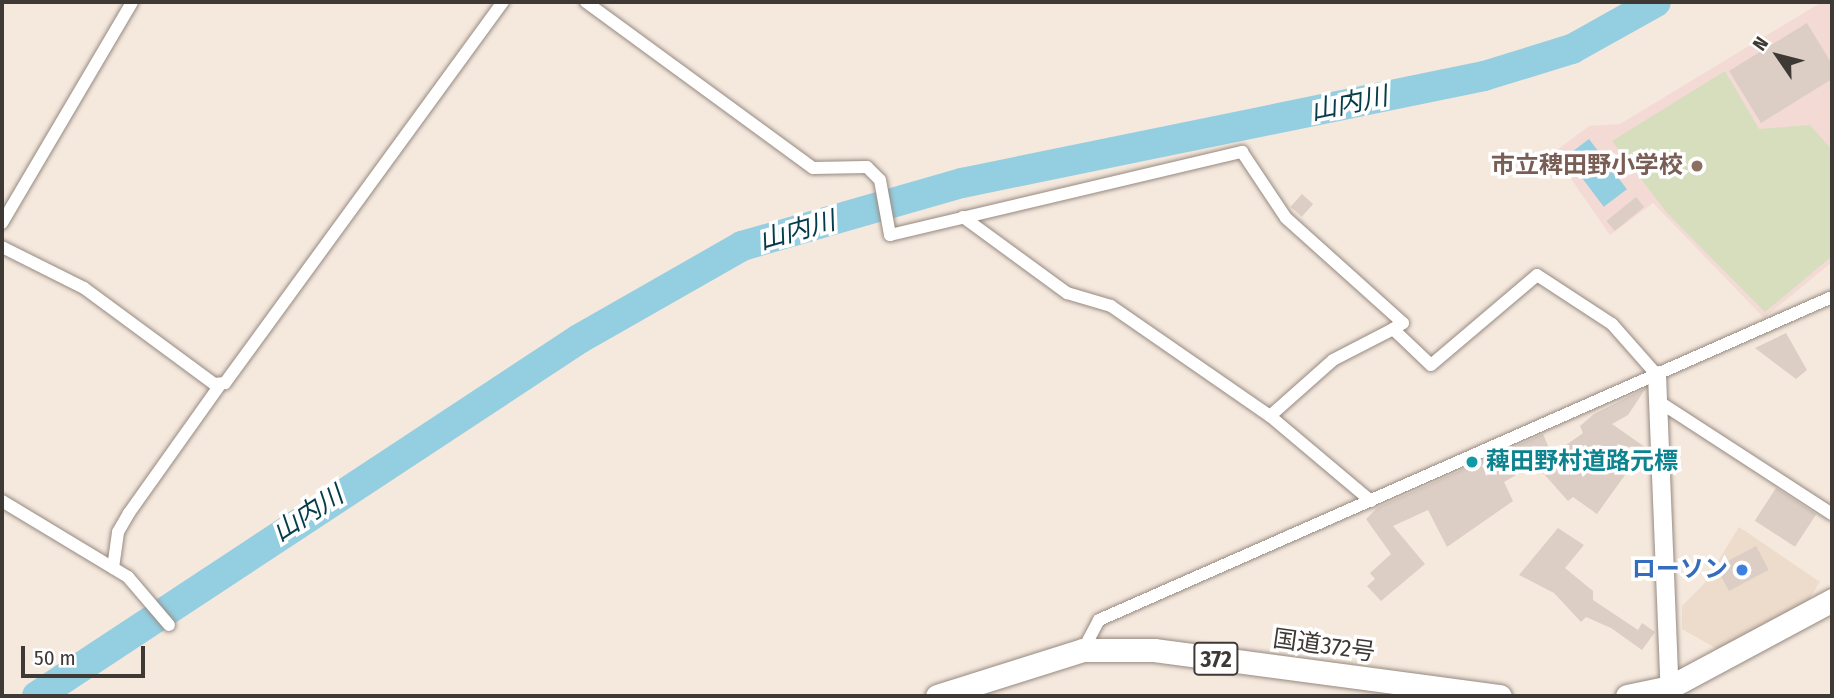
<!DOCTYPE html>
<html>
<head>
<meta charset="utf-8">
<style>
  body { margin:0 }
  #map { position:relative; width:1834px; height:698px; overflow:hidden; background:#f5e8dd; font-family:"Fira Sans Condensed","Noto Sans JP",sans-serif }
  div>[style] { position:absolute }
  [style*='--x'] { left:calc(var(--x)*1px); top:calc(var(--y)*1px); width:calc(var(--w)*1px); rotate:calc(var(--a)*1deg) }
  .built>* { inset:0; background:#eddbcb }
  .education>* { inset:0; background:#f4dad4 }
  .green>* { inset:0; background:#d6debd }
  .water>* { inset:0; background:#94cee1; transform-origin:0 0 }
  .river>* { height:30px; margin:-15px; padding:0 15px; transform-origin:15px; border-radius:15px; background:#94cee1 }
  .building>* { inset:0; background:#dccec5; transform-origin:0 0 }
  .roads { filter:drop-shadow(0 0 2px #968a80) drop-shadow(0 0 2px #968a80) }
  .street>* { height:12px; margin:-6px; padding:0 6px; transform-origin:6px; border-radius:6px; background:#fff }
  .secondary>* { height:18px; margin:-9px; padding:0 9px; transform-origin:9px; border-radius:9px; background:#fff }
  .highway>* { height:23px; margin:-11.5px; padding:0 11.5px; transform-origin:11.5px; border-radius:11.5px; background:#fff }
  .dots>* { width:19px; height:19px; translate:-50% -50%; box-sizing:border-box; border:4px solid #fff; border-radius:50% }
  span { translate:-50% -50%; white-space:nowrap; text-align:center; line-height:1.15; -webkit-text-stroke:7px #fff; paint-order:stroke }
  .shield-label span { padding:2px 5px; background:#fff; border:2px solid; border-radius:5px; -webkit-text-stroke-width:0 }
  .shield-label { font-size:23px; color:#3e3935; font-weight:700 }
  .education-label { font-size:24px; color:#785e54; font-weight:700 }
  .right { translate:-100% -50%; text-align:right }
  .culture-label { font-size:24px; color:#0d838f; font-weight:700 }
  .left { translate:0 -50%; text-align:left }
  .shop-label { font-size:24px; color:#366cbe; font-weight:700 }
  .street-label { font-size:24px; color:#3e3935 }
  .water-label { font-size:26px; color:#053c4a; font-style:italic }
  .frame { position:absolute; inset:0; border:4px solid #3e3935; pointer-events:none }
  .north { position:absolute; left:1743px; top:21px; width:70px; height:70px; -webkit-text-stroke:5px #fff; paint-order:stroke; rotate:305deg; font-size:19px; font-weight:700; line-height:28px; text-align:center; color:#3e3935 }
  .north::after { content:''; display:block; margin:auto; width:24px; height:32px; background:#3e3935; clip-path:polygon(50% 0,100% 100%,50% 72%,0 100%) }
  .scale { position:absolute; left:21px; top:646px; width:124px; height:32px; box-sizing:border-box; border:4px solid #3e3935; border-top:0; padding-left:9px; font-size:21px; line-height:24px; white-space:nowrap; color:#3e3935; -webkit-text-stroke:5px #fff; paint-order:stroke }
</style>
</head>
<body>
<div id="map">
  <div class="built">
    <i style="clip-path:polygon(1739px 527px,1820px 582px,1807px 602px,1719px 650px,1682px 629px,1682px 606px,1704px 584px)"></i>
  </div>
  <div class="education">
    <i style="clip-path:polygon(1822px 2px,1832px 2px,1832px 262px,1764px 318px,1653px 203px,1610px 235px,1553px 153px,1589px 126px,1620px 124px)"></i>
  </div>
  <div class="green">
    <i style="clip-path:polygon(1725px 71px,1759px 129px,1810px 125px,1832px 150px,1832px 256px,1765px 312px,1667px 213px,1612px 141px)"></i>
  </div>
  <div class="water">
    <i style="left:1589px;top:139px;width:63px;height:29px;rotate:53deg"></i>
  </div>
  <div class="river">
    <i style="--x:37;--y:696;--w:649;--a:-33.37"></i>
    <i style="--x:579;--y:339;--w:188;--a:-29.7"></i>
    <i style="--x:742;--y:246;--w:229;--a:-16"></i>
    <i style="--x:962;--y:183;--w:533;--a:-11.58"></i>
    <i style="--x:1484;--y:76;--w:92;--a:-17.1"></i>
    <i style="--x:1572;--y:49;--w:96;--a:-29.2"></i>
  </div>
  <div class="building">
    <i style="clip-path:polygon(1807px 23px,1832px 64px,1832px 79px,1761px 123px,1729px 71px)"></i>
    <i style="left:1302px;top:194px;width:15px;height:17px;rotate:42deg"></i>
    <i style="left:1636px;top:197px;width:13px;height:38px;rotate:51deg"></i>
    <i style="clip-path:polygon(1786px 333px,1807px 370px,1796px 379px,1755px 348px)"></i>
    <i style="clip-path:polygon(1646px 388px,1628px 415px,1612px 424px,1645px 447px,1597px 514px,1573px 497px,1568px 501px,1535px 464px,1504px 482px,1513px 501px,1447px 547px,1428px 510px,1393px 526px,1425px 564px,1381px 601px,1367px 586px,1375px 579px,1370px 573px,1391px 554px,1366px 519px,1378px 507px,1543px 434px,1552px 455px,1583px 433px,1580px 426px,1594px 414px)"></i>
    <i style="left:1776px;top:488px;width:48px;height:39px;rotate:33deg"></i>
    <i style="clip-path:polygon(1558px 528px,1584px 545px,1565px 568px,1593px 591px,1593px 600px,1638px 630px,1642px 623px,1655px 632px,1642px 650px,1611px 628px,1586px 617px,1581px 622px,1554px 593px,1519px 575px)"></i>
    <i style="left:1756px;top:546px;width:27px;height:45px;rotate:62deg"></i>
  </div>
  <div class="roads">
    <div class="street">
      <i style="--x:586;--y:2;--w:281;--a:36.2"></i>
      <i style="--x:813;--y:168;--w:54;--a:-1.1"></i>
      <i style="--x:867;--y:167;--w:18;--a:45"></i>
      <i style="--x:880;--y:180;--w:56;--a:79.7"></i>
      <i style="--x:890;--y:235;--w:362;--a:-13.3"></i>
      <i style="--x:1242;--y:152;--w:79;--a:56.3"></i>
      <i style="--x:1286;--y:218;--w:157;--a:41.9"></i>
      <i style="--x:1403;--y:323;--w:12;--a:149"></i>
      <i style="--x:1393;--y:329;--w:52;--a:43.5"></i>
      <i style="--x:1431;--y:365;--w:139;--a:-40.3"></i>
      <i style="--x:1537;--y:275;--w:90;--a:33.2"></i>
      <i style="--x:1612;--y:324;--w:68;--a:48.6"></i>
      <i style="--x:963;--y:217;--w:129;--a:36.2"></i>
      <i style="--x:1067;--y:293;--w:46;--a:16.5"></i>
      <i style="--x:1111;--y:306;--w:193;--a:34.7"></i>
      <i style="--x:1270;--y:416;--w:132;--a:40.1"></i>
      <i style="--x:2;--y:223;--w:256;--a:-59.5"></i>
      <i style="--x:2;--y:247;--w:92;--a:26.6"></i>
      <i style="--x:84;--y:288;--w:162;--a:36.4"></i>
      <i style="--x:214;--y:384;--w:11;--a:-5"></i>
      <i style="--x:225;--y:383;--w:472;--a:-53.9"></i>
      <i style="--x:1661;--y:403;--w:204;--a:33"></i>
      <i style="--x:1270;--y:416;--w:84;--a:-41.6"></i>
      <i style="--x:1333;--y:360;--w:68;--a:-27.3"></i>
      <i style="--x:2;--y:501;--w:147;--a:31.1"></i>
      <i style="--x:128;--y:577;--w:63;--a:49.5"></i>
      <i style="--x:113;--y:568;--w:36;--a:-82"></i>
      <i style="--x:118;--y:532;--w:22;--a:-60"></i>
      <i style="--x:129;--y:513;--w:157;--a:-54.6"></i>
      <i style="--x:1083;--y:650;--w:34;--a:-62"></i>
      <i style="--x:1099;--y:620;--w:801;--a:-23.78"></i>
    </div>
    <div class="secondary">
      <i style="--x:1657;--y:375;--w:321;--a:87.7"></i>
    </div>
    <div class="highway">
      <i style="--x:937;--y:696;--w:153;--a:-17.5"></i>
      <i style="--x:1083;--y:650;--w:71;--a:0"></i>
      <i style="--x:1154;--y:650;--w:349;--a:7.6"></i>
      <i style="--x:1627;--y:696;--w:44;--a:-11.8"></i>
      <i style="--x:1670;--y:687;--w:184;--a:-28.2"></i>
    </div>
  </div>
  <div class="dots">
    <i style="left:1697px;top:166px;background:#8d6e63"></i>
    <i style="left:1472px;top:462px;background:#0f9aa8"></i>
    <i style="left:1742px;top:570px;background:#3f7fe0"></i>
  </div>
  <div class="shield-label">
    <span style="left:1216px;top:659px">372</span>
  </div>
  <div class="education-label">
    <span class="right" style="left:1683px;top:166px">市立稗田野小学校</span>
  </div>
  <div class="culture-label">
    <span class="left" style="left:1486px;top:462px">薭田野村道路元標</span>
  </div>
  <div class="shop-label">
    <span class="right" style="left:1728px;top:570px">ローソン</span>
  </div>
  <div class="street-label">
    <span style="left:1324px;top:646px;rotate:8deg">国道372号</span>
  </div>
  <div class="water-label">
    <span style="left:1349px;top:104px;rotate:-12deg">山内川</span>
    <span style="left:797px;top:231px;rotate:-16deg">山内川</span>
    <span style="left:308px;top:514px;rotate:-33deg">山内川</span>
  </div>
  <div class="frame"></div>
  <div class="north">N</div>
  <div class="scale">50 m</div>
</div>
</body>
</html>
